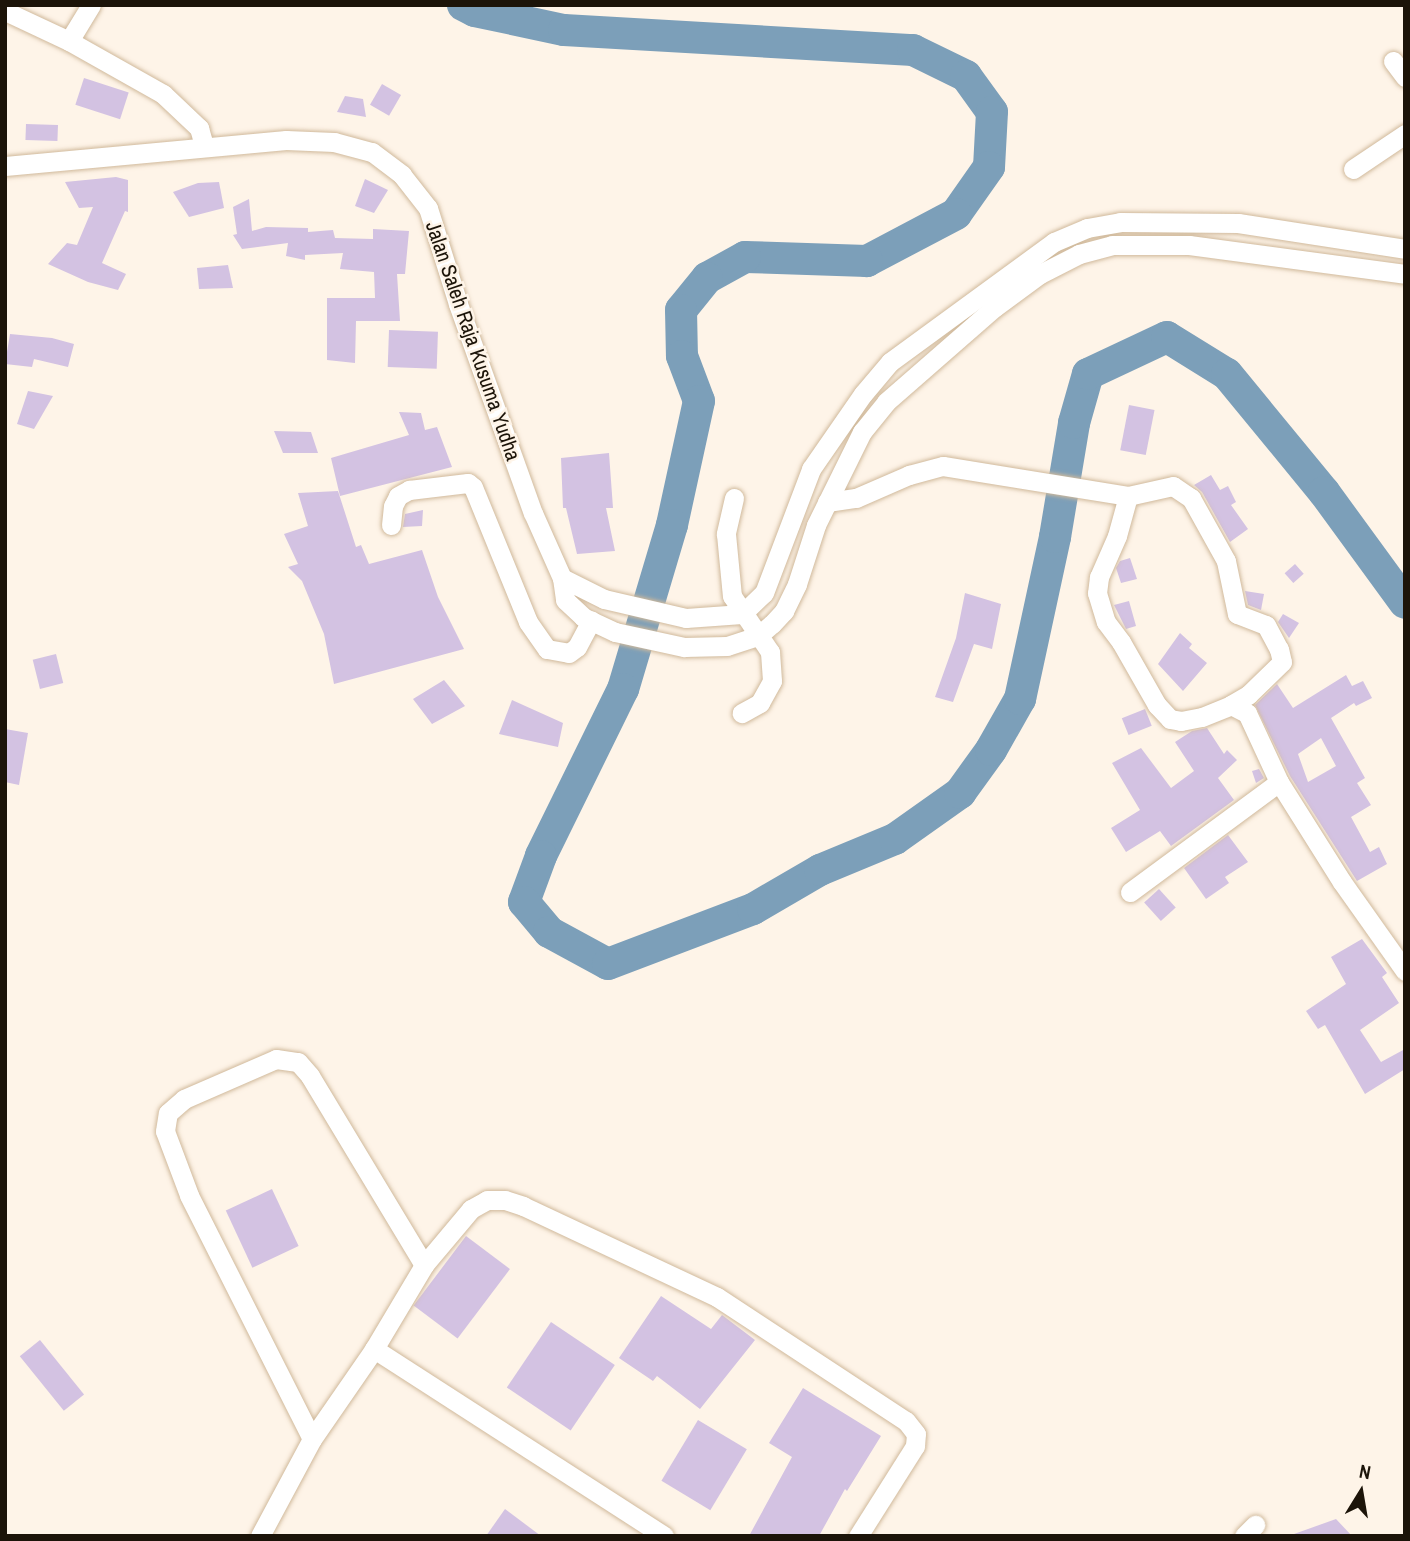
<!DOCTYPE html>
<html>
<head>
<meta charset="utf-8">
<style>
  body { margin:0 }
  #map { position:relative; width:1410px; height:1541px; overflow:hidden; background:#fef4e8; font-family:"Archivo Narrow",sans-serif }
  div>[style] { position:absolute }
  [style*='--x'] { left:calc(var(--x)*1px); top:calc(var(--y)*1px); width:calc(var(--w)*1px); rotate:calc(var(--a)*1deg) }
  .river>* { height:32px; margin:-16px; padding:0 16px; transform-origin:16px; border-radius:16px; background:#7c9fb9 }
  .building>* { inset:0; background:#d3c2e2; transform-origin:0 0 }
  .roads { filter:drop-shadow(0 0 2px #d0b99b) drop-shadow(0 0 2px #d0b99b) }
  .minor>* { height:19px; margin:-9.5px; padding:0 9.5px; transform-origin:9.5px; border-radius:9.5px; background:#fff }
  span { translate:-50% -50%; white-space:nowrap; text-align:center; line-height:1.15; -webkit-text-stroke:5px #fef4e8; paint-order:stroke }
  .street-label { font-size:21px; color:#1c1409 }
  .frame { position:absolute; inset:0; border:7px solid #1c1409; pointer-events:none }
  .north { position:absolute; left:1326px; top:1457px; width:70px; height:70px; -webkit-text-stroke:5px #fef4e8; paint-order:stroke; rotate:11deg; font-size:19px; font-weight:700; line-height:28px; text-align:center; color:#1c1409 }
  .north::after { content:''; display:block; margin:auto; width:24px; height:32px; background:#1c1409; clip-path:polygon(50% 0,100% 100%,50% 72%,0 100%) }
</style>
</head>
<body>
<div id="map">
  <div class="river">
    <i style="--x:463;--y:5;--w:13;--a:27"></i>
    <i style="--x:475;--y:11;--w:91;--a:12.1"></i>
    <i style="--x:564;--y:30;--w:350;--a:3.3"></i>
    <i style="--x:913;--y:50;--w:59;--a:26.1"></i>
    <i style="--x:966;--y:76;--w:44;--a:54.2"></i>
    <i style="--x:992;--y:112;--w:55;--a:93.1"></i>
    <i style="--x:989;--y:167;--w:57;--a:125.1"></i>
    <i style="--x:956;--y:214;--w:101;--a:152.2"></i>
    <i style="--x:867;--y:261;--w:122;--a:-178.1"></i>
    <i style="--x:745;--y:257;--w:43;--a:151.1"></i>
    <i style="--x:707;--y:278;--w:41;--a:129.1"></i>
    <i style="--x:681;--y:310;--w:46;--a:88.8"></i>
    <i style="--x:682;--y:356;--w:48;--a:69.3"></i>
    <i style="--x:699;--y:401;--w:127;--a:102.3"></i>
    <i style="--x:672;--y:525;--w:171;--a:106.6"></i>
    <i style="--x:623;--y:689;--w:186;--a:116.2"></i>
    <i style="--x:541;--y:856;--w:49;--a:110.3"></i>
    <i style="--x:524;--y:902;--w:39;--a:50"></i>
    <i style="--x:549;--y:932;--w:67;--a:28.5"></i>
    <i style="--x:608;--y:964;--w:155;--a:-20.8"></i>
    <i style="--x:753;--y:909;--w:78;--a:-30.2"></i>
    <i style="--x:820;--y:870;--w:81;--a:-22.5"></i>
    <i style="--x:895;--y:839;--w:80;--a:-35.3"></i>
    <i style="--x:960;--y:793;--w:53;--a:-54.2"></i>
    <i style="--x:991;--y:750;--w:59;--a:-60.4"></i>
    <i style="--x:1020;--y:699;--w:166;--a:-77.8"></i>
    <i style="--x:1055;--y:537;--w:116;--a:-80.5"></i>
    <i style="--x:1074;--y:423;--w:51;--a:-74.1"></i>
    <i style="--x:1088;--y:374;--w:87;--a:-25.1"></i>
    <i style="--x:1167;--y:337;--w:70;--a:31.7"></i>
    <i style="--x:1227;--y:374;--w:153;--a:50.6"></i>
    <i style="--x:1324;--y:492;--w:137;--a:53.9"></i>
  </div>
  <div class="building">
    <i style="left:84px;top:78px;width:47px;height:28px;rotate:18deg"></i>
    <i style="left:382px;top:84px;width:22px;height:24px;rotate:30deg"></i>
    <i style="clip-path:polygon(345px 96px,363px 99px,366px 117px,337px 112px)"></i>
    <i style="left:26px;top:124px;width:32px;height:16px;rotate:2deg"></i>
    <i style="clip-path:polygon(116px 177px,128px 180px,128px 212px,125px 211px,102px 263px,126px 274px,118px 290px,88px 282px,48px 264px,67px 243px,77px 245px,93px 207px,79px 208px,65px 182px)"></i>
    <i style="clip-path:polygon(365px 179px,388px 190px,374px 213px,355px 206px)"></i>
    <i style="clip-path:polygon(219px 182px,224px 208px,189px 217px,173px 192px,198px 183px)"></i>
    <i style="clip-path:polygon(249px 199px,252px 231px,266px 227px,308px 228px,308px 232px,333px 230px,335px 238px,373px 239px,373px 229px,409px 231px,405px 274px,397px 274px,400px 321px,356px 321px,355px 363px,327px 360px,327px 298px,375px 298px,374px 272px,340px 269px,343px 253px,305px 255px,305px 260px,286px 256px,288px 243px,242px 249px,233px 235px,237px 234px,233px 207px)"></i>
    <i style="clip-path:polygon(228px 265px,233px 288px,199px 289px,197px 268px)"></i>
    <i style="left:389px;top:330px;width:49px;height:37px;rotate:2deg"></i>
    <i style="clip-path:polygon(10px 334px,52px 338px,74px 344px,68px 367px,34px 359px,32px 367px,5px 364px)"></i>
    <i style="clip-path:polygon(28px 391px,53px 396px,34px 429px,17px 424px)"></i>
    <i style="left:1129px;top:405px;width:26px;height:46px;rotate:11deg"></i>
    <i style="clip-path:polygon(399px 412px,421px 413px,425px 430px,437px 427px,452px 467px,340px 496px,331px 458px,409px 435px)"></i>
    <i style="clip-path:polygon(274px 431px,311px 432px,318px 453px,283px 453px)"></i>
    <i style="clip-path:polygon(609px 453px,613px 508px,606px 508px,615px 551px,577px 554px,566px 508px,563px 508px,561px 458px)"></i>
    <i style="clip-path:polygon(1211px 475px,1220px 490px,1228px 486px,1236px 502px,1231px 505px,1248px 529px,1230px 542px,1202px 492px,1194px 485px)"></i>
    <i style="clip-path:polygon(338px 491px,356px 547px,361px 545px,369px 564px,422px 550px,438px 597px,464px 649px,334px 684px,324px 634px,302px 581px,288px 567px,298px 564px,284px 534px,308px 526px,298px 493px)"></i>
    <i style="clip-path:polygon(423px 510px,422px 526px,403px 527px,405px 514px)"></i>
    <i style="clip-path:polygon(1130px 558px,1137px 579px,1121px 583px,1116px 568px,1120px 561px)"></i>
    <i style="left:1295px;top:564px;width:13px;height:14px;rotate:48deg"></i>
    <i style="clip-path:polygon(1245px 591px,1264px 594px,1261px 610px,1248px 605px)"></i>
    <i style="clip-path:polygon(965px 593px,1001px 604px,992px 649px,974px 644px,953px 702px,935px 697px,956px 638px)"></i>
    <i style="clip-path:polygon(1129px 601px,1136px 626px,1126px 629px,1114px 605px)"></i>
    <i style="clip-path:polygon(1283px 614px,1299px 623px,1289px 638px,1278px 622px)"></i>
    <i style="clip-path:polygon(1180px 633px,1192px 644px,1189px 648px,1207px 663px,1183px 691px,1158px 664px)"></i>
    <i style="left:56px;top:654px;width:30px;height:24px;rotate:76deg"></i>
    <i style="clip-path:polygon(evenodd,1346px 675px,1352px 686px,1363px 681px,1372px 698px,1356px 706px,1354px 703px,1331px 718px,1365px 778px,1357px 783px,1371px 805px,1351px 817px,1370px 852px,1379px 847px,1387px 864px,1357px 881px,1290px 776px,1255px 705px,1277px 684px,1293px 708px,1346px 675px,1321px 738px,1336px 766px,1308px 782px,1298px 754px,1321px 738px)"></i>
    <i style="clip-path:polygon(444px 680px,465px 706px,432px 724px,413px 699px)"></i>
    <i style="clip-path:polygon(512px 700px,563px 723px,558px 747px,499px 734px)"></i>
    <i style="left:1145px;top:709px;width:18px;height:25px;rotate:68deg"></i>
    <i style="clip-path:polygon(1207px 728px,1224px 754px,1227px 750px,1237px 760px,1218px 778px,1234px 800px,1171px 846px,1160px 831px,1126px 852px,1111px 828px,1140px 810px,1112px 763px,1141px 748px,1171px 788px,1194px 771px,1175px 742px,1192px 731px)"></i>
    <i style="clip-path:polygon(5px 729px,28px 733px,19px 785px,5px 782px)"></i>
    <i style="clip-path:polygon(1259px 769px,1264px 778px,1256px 783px,1252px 771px)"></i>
    <i style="clip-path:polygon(1228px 835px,1248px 862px,1225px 877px,1229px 883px,1206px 899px,1184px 868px)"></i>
    <i style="left:1159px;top:889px;width:25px;height:20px;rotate:48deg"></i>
    <i style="clip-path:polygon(1362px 939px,1387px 973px,1382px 977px,1399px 1003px,1360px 1030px,1381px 1062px,1405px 1049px,1405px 1069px,1365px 1094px,1325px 1025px,1318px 1029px,1306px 1011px,1346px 984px,1331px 957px)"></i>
    <i style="left:272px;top:1189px;width:63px;height:51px;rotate:65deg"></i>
    <i style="left:466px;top:1236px;width:55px;height:87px;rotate:37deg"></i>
    <i style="clip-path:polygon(661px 1296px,711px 1329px,722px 1315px,755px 1340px,700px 1409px,657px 1376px,653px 1381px,619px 1358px)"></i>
    <i style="left:551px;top:1322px;width:77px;height:79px;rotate:34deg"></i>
    <i style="left:40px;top:1340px;width:70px;height:26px;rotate:51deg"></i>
    <i style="clip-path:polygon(803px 1388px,881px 1436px,847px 1491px,845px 1489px,819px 1536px,749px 1536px,792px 1457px,769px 1443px)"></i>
    <i style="left:698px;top:1420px;width:57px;height:71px;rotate:31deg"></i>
    <i style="clip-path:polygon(505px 1509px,541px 1536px,486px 1536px)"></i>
    <i style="clip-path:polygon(1336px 1519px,1352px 1536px,1295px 1536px,1294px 1534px)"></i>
  </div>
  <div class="roads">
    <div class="minor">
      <i style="--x:5;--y:11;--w:71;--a:25.1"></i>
      <i style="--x:69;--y:41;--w:108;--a:29.4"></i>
      <i style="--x:163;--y:94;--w:50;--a:43.4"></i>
      <i style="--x:199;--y:128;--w:18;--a:74"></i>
      <i style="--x:69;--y:41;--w:42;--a:-58.6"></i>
      <i style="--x:1393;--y:61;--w:20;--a:53"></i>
      <i style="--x:5;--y:166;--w:282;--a:-5.3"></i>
      <i style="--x:286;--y:140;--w:48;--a:2.4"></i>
      <i style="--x:334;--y:142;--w:39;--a:15"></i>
      <i style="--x:372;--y:152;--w:38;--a:37"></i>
      <i style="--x:402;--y:175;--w:42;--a:51.8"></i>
      <i style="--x:428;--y:208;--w:101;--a:72.6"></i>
      <i style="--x:458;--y:304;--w:222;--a:70.3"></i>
      <i style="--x:533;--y:513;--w:71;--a:66"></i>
      <i style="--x:562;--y:578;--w:22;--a:82"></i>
      <i style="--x:565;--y:600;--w:25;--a:43"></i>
      <i style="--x:583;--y:617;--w:35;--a:25"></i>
      <i style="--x:615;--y:632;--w:71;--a:12.3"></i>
      <i style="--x:684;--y:647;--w:43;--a:-1.3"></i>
      <i style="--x:727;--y:646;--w:33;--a:-18"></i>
      <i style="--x:758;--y:636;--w:18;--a:-41"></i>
      <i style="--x:772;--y:624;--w:18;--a:-47"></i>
      <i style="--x:784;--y:611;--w:30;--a:-64"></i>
      <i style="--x:797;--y:584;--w:62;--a:-72.1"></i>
      <i style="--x:816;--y:525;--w:104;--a:-63.7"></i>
      <i style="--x:862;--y:432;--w:38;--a:-51"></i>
      <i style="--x:886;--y:402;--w:145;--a:-41.1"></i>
      <i style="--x:995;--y:307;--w:56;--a:-36.3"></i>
      <i style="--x:1040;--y:274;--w:44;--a:-27.1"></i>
      <i style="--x:1079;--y:254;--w:34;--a:-15"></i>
      <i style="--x:1112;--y:245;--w:77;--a:0"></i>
      <i style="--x:1189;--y:245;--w:218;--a:7.6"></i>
      <i style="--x:1353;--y:169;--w:63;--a:-33.9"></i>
      <i style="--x:1128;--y:496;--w:46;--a:-12.5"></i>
      <i style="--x:1173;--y:486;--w:22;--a:34"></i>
      <i style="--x:1191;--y:498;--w:72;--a:60.9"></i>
      <i style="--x:1226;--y:561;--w:54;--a:78.3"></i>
      <i style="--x:1237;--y:614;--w:31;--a:21"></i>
      <i style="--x:1266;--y:625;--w:27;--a:62"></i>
      <i style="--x:1279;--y:649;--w:13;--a:77"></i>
      <i style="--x:1282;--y:662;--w:47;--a:135.9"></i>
      <i style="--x:1248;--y:695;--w:20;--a:150"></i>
      <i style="--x:734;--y:498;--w:37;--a:103"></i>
      <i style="--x:726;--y:534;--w:62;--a:84.5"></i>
      <i style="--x:732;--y:596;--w:68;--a:55.8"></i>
      <i style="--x:770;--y:652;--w:29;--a:86"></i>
      <i style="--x:772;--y:681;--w:25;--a:119"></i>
      <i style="--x:760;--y:703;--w:21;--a:151"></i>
      <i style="--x:827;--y:502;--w:29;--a:-8"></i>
      <i style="--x:856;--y:498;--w:58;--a:-23.5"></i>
      <i style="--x:909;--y:475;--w:35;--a:-15"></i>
      <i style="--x:943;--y:466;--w:187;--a:9.2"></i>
      <i style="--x:1128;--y:496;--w:41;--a:105.4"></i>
      <i style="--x:1117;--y:536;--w:45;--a:113.7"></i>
      <i style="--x:1099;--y:577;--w:16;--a:97"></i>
      <i style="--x:1097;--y:593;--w:30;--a:73"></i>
      <i style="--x:1106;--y:622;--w:25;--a:53"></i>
      <i style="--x:1121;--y:642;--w:73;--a:60.3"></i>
      <i style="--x:1157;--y:705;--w:19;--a:47"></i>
      <i style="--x:1170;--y:719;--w:11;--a:10"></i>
      <i style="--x:1181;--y:721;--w:21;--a:-11"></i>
      <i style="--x:1202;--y:717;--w:31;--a:-22"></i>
      <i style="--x:1231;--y:705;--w:18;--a:27"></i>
      <i style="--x:1247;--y:713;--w:76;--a:65.1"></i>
      <i style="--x:1279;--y:782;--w:118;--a:57.8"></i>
      <i style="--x:1342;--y:882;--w:109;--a:54.7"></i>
      <i style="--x:391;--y:525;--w:19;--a:-84"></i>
      <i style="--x:393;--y:506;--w:11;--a:-63"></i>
      <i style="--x:398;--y:496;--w:13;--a:-29"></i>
      <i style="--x:409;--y:490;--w:59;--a:-6.8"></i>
      <i style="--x:468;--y:483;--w:6;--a:39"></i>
      <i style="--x:473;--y:487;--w:146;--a:67.8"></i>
      <i style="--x:528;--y:622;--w:33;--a:55"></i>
      <i style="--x:547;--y:649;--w:22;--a:10"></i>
      <i style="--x:569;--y:653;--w:10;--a:-37"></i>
      <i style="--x:577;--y:647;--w:30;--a:-62"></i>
      <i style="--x:562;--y:578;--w:47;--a:26.6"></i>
      <i style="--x:604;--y:599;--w:84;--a:13"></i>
      <i style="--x:686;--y:618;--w:56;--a:-4.1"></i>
      <i style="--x:742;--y:614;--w:30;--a:-44"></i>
      <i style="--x:764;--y:593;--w:133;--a:-69.2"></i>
      <i style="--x:811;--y:469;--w:91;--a:-55.3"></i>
      <i style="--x:863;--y:394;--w:42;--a:-49.8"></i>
      <i style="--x:890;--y:362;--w:203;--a:-36.2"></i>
      <i style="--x:1054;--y:242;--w:36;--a:-23"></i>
      <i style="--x:1087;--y:228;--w:34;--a:-10"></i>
      <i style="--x:1120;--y:222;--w:118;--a:0.5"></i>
      <i style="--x:1238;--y:223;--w:169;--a:8.8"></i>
      <i style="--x:1130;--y:892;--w:185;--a:-36.4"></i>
      <i style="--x:374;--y:1349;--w:345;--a:32.8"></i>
      <i style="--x:312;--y:1439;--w:273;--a:-116.8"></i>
      <i style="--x:189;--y:1195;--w:68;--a:-110.6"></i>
      <i style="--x:165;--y:1131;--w:18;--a:-81"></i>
      <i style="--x:168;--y:1113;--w:21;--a:-41"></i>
      <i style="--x:184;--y:1099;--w:100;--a:-23.5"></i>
      <i style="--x:276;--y:1059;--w:22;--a:8"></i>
      <i style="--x:298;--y:1062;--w:18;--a:49"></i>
      <i style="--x:310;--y:1076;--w:221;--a:58.9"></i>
      <i style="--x:260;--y:1536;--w:110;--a:-61.8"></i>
      <i style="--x:312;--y:1439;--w:109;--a:-55.4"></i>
      <i style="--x:374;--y:1349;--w:98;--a:-59.2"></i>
      <i style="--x:424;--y:1265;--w:73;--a:-50"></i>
      <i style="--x:471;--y:1209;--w:18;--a:-29"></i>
      <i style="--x:487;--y:1200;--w:18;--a:0"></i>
      <i style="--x:505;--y:1200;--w:19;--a:18"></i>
      <i style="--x:523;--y:1206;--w:214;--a:25.1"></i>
      <i style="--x:717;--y:1297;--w:226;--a:33.3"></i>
      <i style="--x:906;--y:1421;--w:16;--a:52"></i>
      <i style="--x:916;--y:1434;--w:12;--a:95"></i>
      <i style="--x:915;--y:1446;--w:107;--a:122.3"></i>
      <i style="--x:1244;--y:1536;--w:16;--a:-45"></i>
    </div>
  </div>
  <div class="street-label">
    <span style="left:473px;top:341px;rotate:71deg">Jalan Saleh Raja Kusuma Yudha</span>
  </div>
  <div class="frame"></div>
  <div class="north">N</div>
</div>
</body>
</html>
